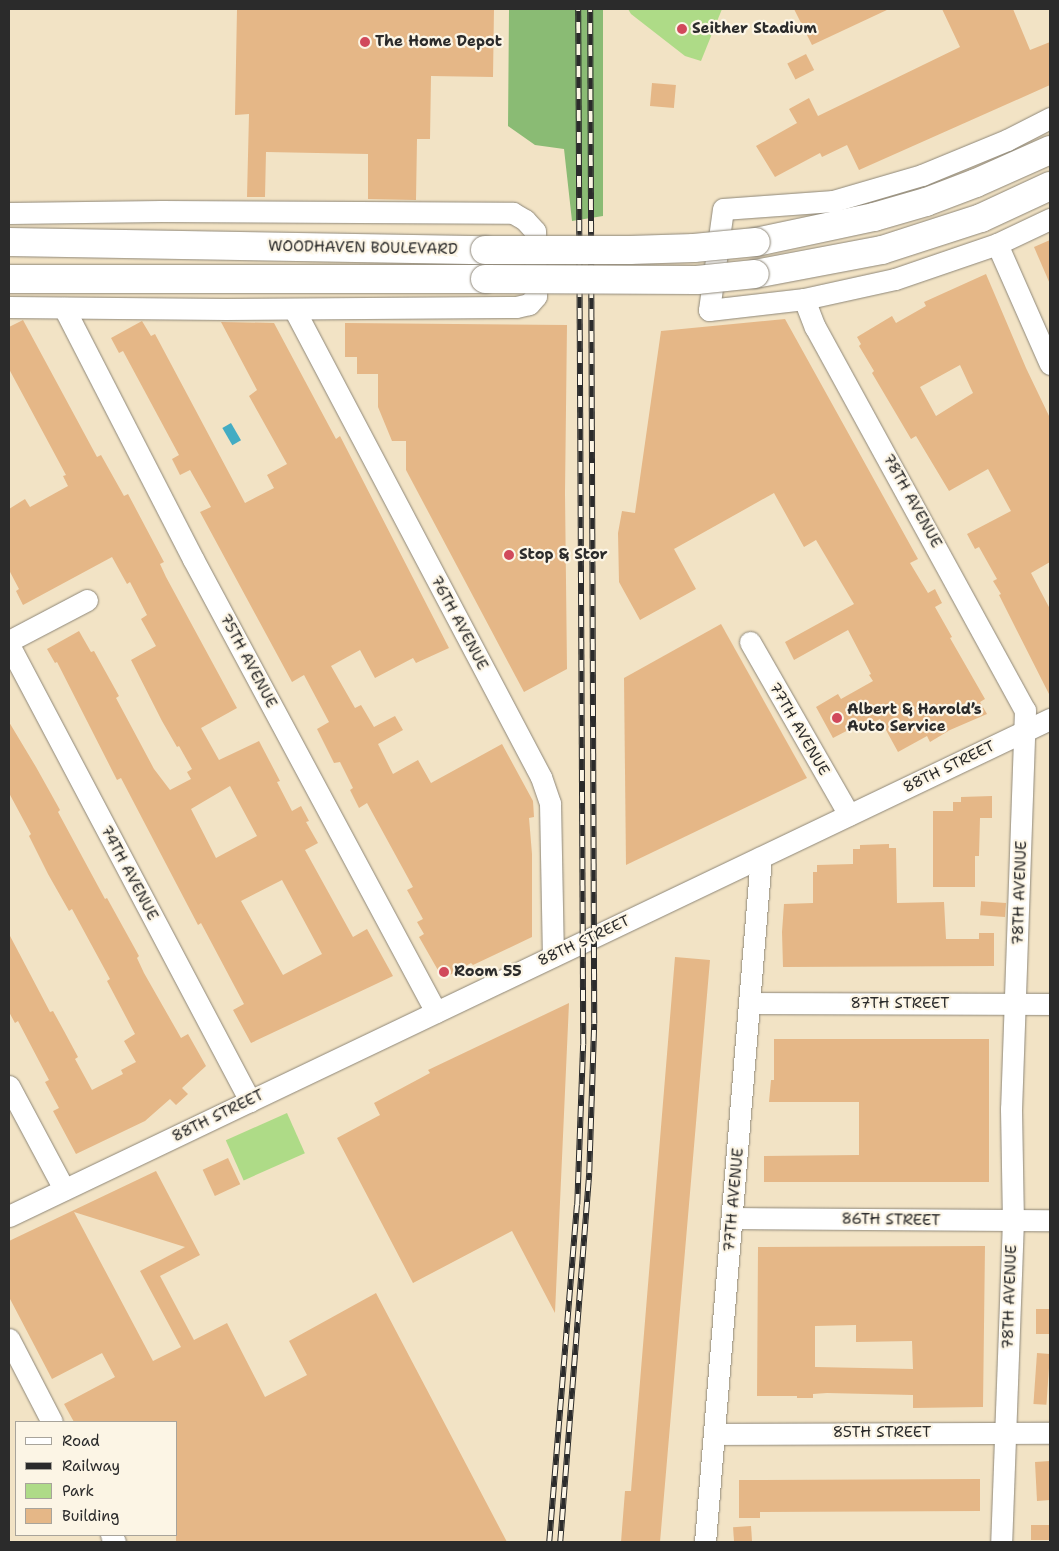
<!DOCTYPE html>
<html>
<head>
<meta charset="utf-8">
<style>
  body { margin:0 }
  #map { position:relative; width:1059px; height:1551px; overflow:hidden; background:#f2e3c5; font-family:"Shantell Sans",sans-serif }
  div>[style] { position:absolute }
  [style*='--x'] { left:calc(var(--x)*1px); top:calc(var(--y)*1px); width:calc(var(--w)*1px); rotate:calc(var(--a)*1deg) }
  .green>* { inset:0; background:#aedb87; transform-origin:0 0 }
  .forest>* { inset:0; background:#8abb74 }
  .water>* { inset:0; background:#43acc3; transform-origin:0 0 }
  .building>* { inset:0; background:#e5b787; transform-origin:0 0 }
  .roads { filter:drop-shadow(0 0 1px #8e8778) drop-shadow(0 0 1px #8e8778) }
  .street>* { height:21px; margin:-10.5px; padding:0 10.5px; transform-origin:10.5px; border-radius:10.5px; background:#fff }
  .primary>* { height:28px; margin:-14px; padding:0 14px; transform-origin:14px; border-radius:14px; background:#fff }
  .rail>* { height:5.5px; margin-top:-2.75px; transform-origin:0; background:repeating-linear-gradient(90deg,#fcf5e5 0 11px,#2b2b2b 0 22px); box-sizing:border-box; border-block:1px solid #2b2b2b }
  .bridges { filter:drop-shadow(0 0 1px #8e8778) drop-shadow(0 0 1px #8e8778) }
  .primary-bridge>* { height:28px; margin:-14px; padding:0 14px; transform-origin:14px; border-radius:14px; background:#fff }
  .dots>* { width:14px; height:14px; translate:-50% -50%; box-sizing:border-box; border:2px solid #fcf5e5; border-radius:50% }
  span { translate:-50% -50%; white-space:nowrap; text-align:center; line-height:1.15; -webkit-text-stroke:4.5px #fcf5e5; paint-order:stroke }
  .poi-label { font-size:15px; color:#2b2b2b; font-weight:700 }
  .left { translate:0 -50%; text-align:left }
  .street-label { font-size:15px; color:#2b2b2b }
  .frame { position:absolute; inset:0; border:10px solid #2b2b2b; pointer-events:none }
  .legend { position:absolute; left:15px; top:1421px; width:162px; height:115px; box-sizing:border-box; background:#fcf5e5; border:1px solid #a8a49b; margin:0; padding:6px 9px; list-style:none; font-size:15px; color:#2b2b2b }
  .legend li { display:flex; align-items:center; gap:10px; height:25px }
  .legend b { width:25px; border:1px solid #a8a49b }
</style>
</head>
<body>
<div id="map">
  <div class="green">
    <i style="clip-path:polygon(628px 9px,722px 9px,701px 61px,685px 56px,631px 14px)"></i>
    <i style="left:287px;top:1113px;width:44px;height:67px;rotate:66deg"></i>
  </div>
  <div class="forest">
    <i style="clip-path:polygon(509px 9px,603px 9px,603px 216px,572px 221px,564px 149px,535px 145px,508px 126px)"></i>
  </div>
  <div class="water">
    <i style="left:231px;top:423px;width:20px;height:10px;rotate:60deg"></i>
  </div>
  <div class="building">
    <i style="clip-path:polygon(237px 9px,494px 9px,493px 77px,431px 76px,430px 139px,417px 139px,416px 200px,368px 199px,368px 154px,266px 152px,265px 197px,247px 197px,249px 114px,235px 115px)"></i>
    <i style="clip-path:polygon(794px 9px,889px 9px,812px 45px)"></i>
    <i style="clip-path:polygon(942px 9px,1013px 9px,1030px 50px,1050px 42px,1050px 85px,859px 170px,847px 145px,822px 157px,820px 153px,775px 177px,756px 146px,797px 123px,789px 109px,809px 98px,818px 116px,960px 47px)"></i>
    <i style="left:806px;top:54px;width:18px;height:21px;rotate:63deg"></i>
    <i style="left:652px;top:83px;width:24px;height:23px;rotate:5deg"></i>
    <i style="clip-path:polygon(1050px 240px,1050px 284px,1034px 247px)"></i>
    <i style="clip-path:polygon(evenodd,986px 274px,1026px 368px,1050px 418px,1050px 562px,1031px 573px,1050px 609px,1050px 696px,999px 595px,1001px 594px,993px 581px,997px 579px,979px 547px,975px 549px,967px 534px,1011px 511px,988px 469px,949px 491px,916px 436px,911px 439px,872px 373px,874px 371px,859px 346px,861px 344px,857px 337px,892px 316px,896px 323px,926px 306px,924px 302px,986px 274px,960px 365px,973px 393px,936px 416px,920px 387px,960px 365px)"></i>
    <i style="clip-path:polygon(785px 319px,918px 559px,910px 563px,928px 593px,935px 589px,942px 603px,935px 607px,952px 637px,950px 638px,985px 699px,980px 702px,987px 714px,950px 730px,930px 742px,927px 736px,898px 752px,880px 719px,858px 730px,856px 726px,833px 738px,816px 707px,838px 694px,841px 699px,873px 681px,869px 675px,871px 674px,848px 630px,794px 660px,785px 642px,854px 604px,816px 540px,804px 547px,774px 493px,674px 549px,696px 589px,640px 620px,619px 582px,618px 533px,622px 511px,635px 513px,661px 331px)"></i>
    <i style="clip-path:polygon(evenodd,23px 320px,97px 457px,101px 455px,124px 496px,128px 494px,164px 562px,160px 564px,166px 577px,237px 708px,201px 728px,219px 760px,259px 741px,280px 781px,277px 782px,292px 811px,301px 806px,309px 821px,306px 822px,318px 843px,305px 850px,353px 937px,367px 929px,393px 976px,251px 1043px,233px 1010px,244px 1004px,201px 923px,198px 925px,121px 778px,117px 780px,57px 662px,55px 663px,47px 649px,79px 631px,91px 652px,94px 651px,119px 696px,116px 698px,154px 769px,170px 790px,191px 779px,187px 772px,192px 769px,179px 746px,177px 747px,162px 721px,131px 660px,156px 646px,141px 619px,147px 615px,130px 582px,127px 584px,112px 557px,23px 605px,16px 591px,19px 589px,9px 570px,9px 509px,25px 499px,30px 507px,68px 486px,63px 476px,66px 475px,9px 369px,9px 327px,23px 320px,230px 786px,257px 836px,216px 858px,191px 809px,230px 786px,23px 320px,282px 880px,322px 954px,283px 975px,241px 901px,282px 880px)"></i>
    <i style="clip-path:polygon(142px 321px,151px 336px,155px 334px,245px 503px,274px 488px,267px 475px,287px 464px,249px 396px,257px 390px,221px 322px,274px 323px,336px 439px,340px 436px,449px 648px,416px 663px,413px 658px,375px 678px,360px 650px,331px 666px,355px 708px,361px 705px,374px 727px,395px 716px,403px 730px,378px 744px,393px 774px,418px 760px,431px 783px,502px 744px,533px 801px,534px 817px,529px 818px,532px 854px,532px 937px,473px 965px,471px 963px,443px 979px,419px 937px,424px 934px,417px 922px,423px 919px,407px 890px,413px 887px,367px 803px,359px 808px,350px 790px,353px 788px,340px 762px,334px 763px,317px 729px,329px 722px,304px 675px,292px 682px,200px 512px,211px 507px,190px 470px,180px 475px,172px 459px,179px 455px,123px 351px,119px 353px,111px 338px)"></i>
    <i style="clip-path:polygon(345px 323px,567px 325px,565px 493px,567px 669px,524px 692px,406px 470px,406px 441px,392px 441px,378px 407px,378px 374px,357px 374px,357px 357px,345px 357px)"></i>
    <i style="clip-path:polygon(721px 624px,807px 778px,626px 865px,624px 678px)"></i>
    <i style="clip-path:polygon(9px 722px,36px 767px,60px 810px,58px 812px,105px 899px,107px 898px,139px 956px,137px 958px,144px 973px,181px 1038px,188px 1034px,206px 1066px,182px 1088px,188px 1094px,176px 1105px,170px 1099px,145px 1121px,76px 1154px,53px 1111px,59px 1108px,45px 1082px,49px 1080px,18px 1021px,15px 1023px,9px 1012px,9px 934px,50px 1012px,53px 1011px,64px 1031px,78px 1057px,75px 1059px,92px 1090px,123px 1074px,121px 1070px,136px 1062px,124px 1041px,135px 1034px,107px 981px,110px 979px,72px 909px,69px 911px,48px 874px,29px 836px,31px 834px,9px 793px)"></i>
    <i style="clip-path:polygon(992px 796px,992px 818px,980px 818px,979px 856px,975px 856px,975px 887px,933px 887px,933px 811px,953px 811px,953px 802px,961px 802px,961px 797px)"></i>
    <i style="clip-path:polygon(889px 844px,889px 848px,896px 848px,897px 903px,944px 902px,946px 939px,979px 939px,979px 933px,994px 933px,994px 966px,783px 967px,782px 932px,784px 904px,813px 903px,813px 872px,817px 872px,817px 865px,853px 864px,853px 849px,860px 849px,860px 845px)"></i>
    <i style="left:1006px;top:903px;width:14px;height:25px;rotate:94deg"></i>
    <i style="clip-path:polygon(675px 957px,710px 960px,660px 1542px,621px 1542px,625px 1491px,631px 1491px)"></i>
    <i style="clip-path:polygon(569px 1003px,555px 1313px,512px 1231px,413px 1283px,337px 1138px,380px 1115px,374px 1103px,430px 1073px,428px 1070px)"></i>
    <i style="clip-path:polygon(774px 1039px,989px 1039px,989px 1182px,764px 1182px,764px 1156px,859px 1155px,859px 1102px,769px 1102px,771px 1080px,774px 1080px)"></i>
    <i style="left:228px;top:1158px;width:29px;height:28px;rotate:65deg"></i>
    <i style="clip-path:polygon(evenodd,156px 1171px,200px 1255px,160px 1276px,194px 1340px,227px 1323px,265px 1397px,307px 1375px,289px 1341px,376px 1293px,507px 1542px,176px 1542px,176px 1422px,74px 1422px,64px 1404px,115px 1377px,102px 1353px,52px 1379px,9px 1297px,9px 1241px,156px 1171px,74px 1212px,185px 1247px,140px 1271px,181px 1347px,153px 1361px,74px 1212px)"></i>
    <i style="clip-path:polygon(evenodd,985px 1246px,983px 1407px,913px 1408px,913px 1395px,827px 1393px,813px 1394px,813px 1398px,797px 1398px,797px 1396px,757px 1396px,758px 1247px,985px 1246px,856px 1325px,856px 1342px,912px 1341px,913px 1369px,815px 1367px,815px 1326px,856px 1325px)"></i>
    <i style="left:1036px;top:1309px;width:14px;height:25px"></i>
    <i style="left:1037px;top:1353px;width:13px;height:51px;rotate:4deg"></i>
    <i style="clip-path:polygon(1050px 1461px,1050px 1500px,1037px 1501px,1035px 1462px)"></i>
    <i style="clip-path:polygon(980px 1479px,980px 1511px,760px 1512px,760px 1518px,739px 1518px,739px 1480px)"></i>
    <i style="left:1031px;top:1525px;width:18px;height:15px"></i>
    <i style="left:751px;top:1526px;width:15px;height:18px;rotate:86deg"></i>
  </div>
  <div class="roads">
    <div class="street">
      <i style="--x:1050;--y:118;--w:48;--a:152.9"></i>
      <i style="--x:1007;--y:140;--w:92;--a:157.6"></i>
      <i style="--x:922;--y:175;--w:93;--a:163.7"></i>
      <i style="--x:833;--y:201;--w:110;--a:175.8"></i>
      <i style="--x:723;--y:209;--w:102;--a:97.9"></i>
      <i style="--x:709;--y:310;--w:96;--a:-6.6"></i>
      <i style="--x:804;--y:299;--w:93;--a:-12.4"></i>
      <i style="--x:895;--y:279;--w:108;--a:-18.9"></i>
      <i style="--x:997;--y:244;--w:59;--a:-25.3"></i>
      <i style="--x:9;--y:213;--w:152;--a:-0.8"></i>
      <i style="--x:161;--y:211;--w:352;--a:0.3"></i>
      <i style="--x:513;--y:213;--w:14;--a:30"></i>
      <i style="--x:525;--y:220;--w:15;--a:48"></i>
      <i style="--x:535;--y:231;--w:65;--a:89.1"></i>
      <i style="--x:536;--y:296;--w:11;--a:131"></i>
      <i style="--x:529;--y:304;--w:13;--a:167"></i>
      <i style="--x:516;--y:307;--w:290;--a:179.6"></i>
      <i style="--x:226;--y:309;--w:217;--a:-179.5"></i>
      <i style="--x:997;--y:244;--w:131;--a:66.2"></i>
      <i style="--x:804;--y:299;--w:30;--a:69"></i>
      <i style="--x:815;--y:327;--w:437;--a:61.3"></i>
      <i style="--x:1025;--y:710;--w:399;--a:92"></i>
      <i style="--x:1011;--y:1109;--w:111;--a:89"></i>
      <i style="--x:1013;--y:1220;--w:322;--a:92.1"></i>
      <i style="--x:64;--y:308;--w:282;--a:62.8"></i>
      <i style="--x:193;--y:559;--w:514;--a:61.79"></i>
      <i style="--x:294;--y:309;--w:529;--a:62.18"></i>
      <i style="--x:541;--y:777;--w:28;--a:71"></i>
      <i style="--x:550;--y:803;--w:153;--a:88.9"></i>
      <i style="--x:9;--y:641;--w:88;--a:-27.7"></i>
      <i style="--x:750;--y:642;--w:199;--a:60.2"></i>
      <i style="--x:9;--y:645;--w:516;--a:62.14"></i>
      <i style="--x:750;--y:1003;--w:300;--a:0.2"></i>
      <i style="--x:9;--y:1086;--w:117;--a:61.9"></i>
      <i style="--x:9;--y:1216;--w:1154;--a:-25.52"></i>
      <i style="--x:732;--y:1218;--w:318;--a:0.4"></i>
      <i style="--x:9;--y:1339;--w:93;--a:62.6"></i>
      <i style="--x:714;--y:1434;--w:336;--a:-0.2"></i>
      <i style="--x:111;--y:1535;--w:8;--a:60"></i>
      <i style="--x:705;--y:1542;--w:687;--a:-85.33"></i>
    </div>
    <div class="primary">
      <i style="--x:9;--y:242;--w:476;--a:1"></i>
      <i style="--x:756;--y:242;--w:121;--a:-12"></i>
      <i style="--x:874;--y:217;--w:54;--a:-16.1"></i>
      <i style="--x:926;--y:202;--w:53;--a:-20.8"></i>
      <i style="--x:976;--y:183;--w:81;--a:-24"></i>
      <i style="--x:755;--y:274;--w:129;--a:-10.7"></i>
      <i style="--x:882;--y:250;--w:104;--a:-17.9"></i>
      <i style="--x:981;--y:218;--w:76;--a:-24.9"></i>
      <i style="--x:9;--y:279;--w:476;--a:0"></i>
    </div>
  </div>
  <div class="rail">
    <i style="--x:549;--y:1542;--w:338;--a:-85.3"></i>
    <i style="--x:577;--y:1205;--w:160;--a:-87.9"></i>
    <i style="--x:583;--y:1045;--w:1036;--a:-90.28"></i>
    <i style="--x:560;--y:1542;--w:370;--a:-85.5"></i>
    <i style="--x:589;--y:1173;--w:149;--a:-88.1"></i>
    <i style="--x:594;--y:1024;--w:1015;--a:-90.23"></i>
  </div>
  <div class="bridges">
    <div class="primary-bridge">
      <i style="--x:485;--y:250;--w:145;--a:0"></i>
      <i style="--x:630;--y:250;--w:64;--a:-1.8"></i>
      <i style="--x:694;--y:248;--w:62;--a:-5.5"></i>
      <i style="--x:485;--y:279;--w:212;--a:0.3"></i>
      <i style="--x:697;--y:280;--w:58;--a:-5.9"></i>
    </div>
  </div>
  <div class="dots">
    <i style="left:682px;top:29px;background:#d1495b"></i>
    <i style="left:365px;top:42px;background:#d1495b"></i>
    <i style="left:509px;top:555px;background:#d1495b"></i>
    <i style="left:837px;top:718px;background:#d1495b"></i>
    <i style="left:444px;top:972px;background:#d1495b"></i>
  </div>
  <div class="poi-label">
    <span class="left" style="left:692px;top:29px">Seither Stadium</span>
    <span class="left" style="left:375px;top:42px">The Home Depot</span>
    <span class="left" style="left:519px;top:555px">Stop &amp; Stor</span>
    <span class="left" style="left:847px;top:718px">Albert &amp; Harold’s<br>Auto Service</span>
    <span class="left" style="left:454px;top:972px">Room 55</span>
  </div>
  <div class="street-label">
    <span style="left:363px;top:248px;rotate:1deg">WOODHAVEN BOULEVARD</span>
    <span style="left:912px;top:501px;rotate:61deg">78TH AVENUE</span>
    <span style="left:459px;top:623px;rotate:62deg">76TH AVENUE</span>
    <span style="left:248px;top:661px;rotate:62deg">75TH AVENUE</span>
    <span style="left:799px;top:729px;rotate:60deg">77TH AVENUE</span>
    <span style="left:949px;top:767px;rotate:-26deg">88TH STREET</span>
    <span style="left:129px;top:873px;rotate:62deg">74TH AVENUE</span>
    <span style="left:1020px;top:893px;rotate:-88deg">78TH AVENUE</span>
    <span style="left:584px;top:941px;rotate:-25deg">88TH STREET</span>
    <span style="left:900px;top:1004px">87TH STREET</span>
    <span style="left:218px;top:1116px;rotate:-26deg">88TH STREET</span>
    <span style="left:734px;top:1200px;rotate:-85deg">77TH AVENUE</span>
    <span style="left:891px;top:1220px;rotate:1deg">86TH STREET</span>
    <span style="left:1010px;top:1297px;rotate:-88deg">78TH AVENUE</span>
    <span style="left:882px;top:1433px">85TH STREET</span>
  </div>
  <div class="frame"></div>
  <ul class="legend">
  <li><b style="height:6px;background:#fff"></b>Road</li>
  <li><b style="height:6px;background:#2b2b2b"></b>Railway</li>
  <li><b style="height:14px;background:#aedb87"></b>Park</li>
  <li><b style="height:14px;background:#e5b787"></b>Building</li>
  </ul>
</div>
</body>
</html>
